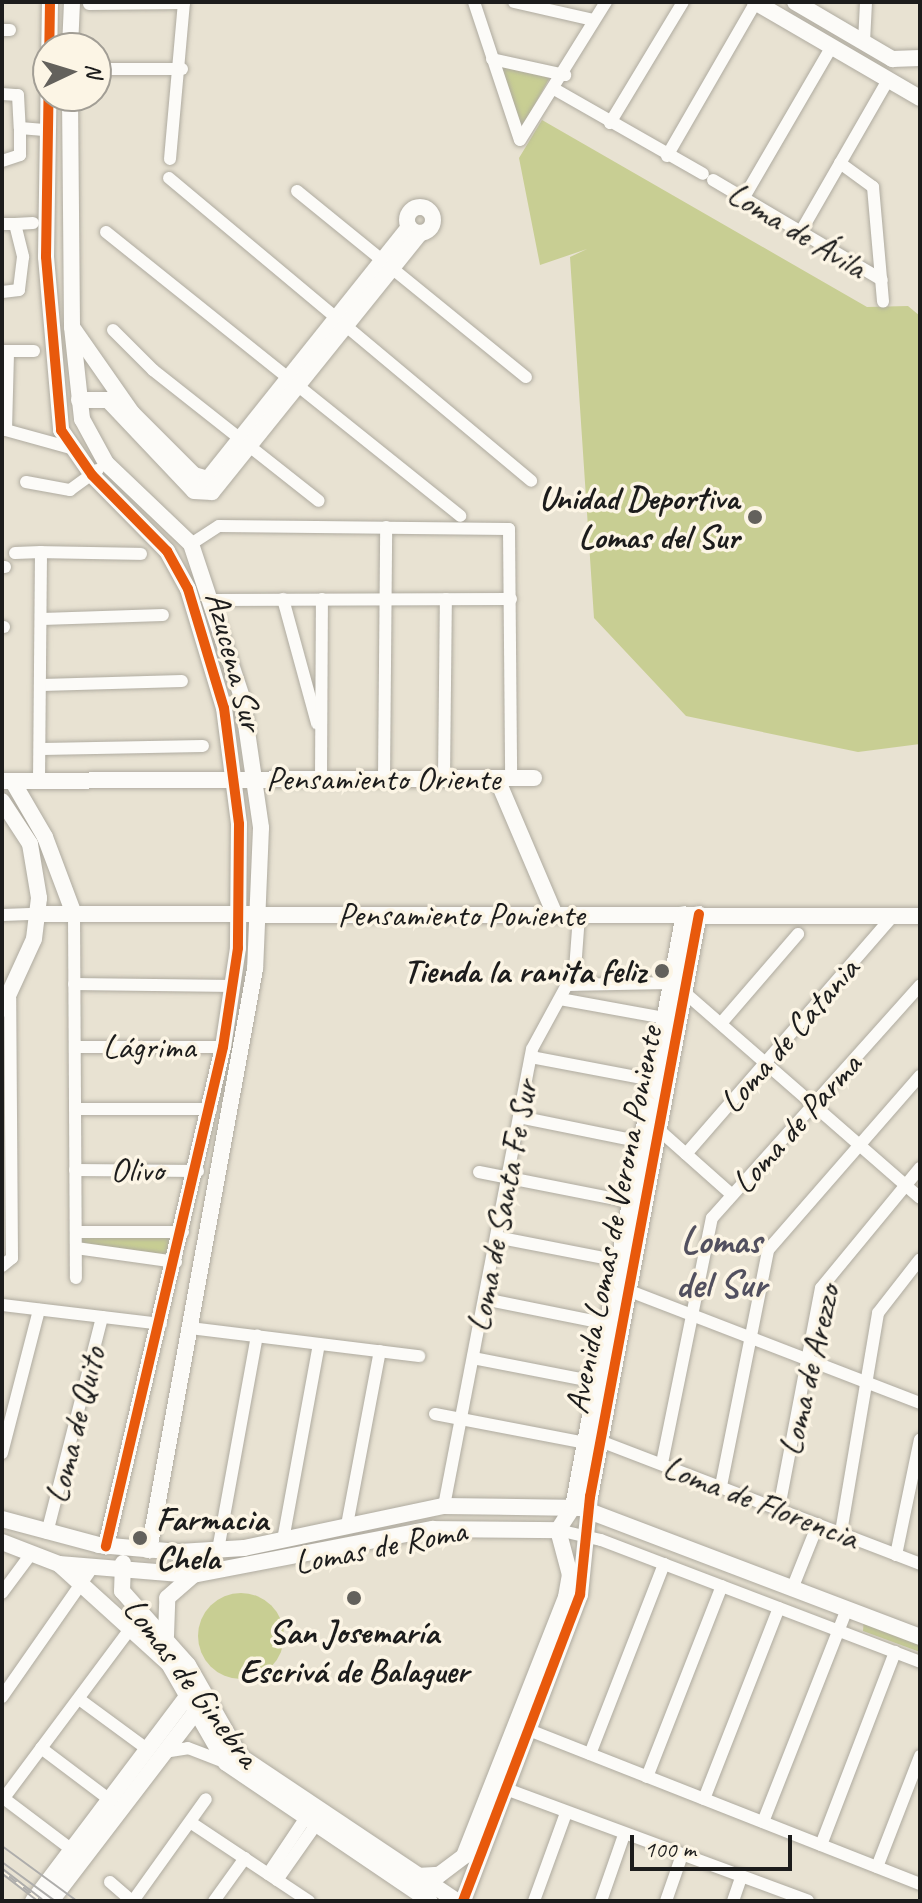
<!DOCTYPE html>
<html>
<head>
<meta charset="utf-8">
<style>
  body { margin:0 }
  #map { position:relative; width:922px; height:1903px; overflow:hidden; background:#e8e2d2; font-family:Caveat,sans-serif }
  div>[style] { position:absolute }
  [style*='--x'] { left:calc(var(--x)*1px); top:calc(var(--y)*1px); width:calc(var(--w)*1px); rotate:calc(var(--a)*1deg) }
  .green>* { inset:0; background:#c8ce93 }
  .round { border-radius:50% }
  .roads { filter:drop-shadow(0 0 2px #afaba0) drop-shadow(0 0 2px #afaba0) }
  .minor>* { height:12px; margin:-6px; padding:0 6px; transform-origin:6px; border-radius:6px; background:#fcfbf8 }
  .tertiary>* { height:16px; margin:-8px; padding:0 8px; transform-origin:8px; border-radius:8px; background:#fcfbf8 }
  .tertiary>.ring { margin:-8px; padding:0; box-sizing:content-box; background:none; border:16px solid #fcfbf8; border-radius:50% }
  .tram>* { height:2px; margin:-1px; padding:0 1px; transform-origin:1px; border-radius:1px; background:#aeadab }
  .rail>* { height:6px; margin-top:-3px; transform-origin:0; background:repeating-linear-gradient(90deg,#fcf5e5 0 9px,#aeadab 0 18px); box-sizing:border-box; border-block:2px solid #aeadab }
  .cycleway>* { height:10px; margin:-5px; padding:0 5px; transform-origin:5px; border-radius:5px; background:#e8590c }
  .dots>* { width:22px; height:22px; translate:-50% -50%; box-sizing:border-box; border:4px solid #fcf5e5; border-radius:50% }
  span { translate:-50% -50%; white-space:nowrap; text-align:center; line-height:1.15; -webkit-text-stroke:7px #fcf5e5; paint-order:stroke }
  .street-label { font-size:34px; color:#1c1c1c }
  .poi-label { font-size:34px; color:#1c1c1c; font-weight:700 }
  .right { translate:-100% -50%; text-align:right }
  .left { translate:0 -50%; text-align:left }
  .quarter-label { font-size:38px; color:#52505f; font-weight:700 }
  .frame { position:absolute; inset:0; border:4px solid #1c1c1c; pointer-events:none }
  .north { position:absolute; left:32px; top:32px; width:80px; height:80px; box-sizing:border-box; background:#fcf5e5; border:2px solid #a29e95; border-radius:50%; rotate:86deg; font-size:22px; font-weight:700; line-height:32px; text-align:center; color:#1c1c1c }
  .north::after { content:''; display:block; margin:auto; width:28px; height:36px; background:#63615c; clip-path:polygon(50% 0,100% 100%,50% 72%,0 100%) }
  .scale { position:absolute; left:630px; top:1835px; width:162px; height:36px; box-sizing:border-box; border:4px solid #1c1c1c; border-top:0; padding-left:10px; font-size:24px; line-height:28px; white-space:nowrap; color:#1c1c1c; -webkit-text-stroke:6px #fcf5e5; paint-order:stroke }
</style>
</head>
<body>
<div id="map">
  <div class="green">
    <i style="clip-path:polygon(502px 66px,550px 77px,520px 131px,500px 67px)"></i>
    <i style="clip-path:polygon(542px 120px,867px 307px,908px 306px,920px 316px,920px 744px,858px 752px,686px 716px,594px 618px,570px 257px,587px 249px,540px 265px,519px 158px)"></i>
    <i style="clip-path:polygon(82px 1236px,177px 1236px,173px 1255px,82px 1245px)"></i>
    <i class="round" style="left:198px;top:1593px;width:86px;height:86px"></i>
    <i style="clip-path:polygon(864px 1618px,920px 1639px,920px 1652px,863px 1631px)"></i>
  </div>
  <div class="roads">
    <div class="minor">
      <i style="--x:474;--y:2;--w:145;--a:71.6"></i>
      <i style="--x:520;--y:140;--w:163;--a:-58.1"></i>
      <i style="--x:514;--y:2;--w:82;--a:12.7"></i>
      <i style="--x:89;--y:4;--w:95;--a:-0.6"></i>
      <i style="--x:2;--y:30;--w:8;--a:0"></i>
      <i style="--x:864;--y:42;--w:40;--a:-87.1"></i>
      <i style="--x:492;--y:59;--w:75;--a:12.4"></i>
      <i style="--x:96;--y:69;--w:86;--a:0"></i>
      <i style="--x:556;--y:90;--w:169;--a:29.7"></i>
      <i style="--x:2;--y:94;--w:16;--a:4"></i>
      <i style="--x:18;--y:95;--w:33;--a:87"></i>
      <i style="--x:610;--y:123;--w:141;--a:-58.9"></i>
      <i style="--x:667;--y:156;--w:178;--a:-60"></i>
      <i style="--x:170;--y:159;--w:158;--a:-84.9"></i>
      <i style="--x:2;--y:161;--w:19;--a:-18"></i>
      <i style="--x:20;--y:155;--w:27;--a:-90"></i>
      <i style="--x:20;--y:128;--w:24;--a:5"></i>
      <i style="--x:840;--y:163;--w:41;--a:36"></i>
      <i style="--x:873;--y:187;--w:115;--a:85"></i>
      <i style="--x:169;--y:178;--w:472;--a:39.9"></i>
      <i style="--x:713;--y:180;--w:196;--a:30.6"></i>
      <i style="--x:297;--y:191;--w:295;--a:39.1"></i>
      <i style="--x:743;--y:199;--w:175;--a:-59.8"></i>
      <i style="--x:2;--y:224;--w:13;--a:0"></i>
      <i style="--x:15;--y:224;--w:34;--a:76"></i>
      <i style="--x:23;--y:257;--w:33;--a:97"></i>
      <i style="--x:19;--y:290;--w:17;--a:173"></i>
      <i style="--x:15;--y:224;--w:18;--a:-3"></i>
      <i style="--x:106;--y:232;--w:454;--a:38.7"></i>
      <i style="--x:800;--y:233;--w:177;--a:-60.1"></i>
      <i style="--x:113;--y:330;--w:57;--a:45"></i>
      <i style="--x:153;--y:370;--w:211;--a:38.3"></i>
      <i style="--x:2;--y:351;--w:32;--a:0"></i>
      <i style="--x:2;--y:429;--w:72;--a:15.4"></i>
      <i style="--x:6;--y:430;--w:79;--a:-88.5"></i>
      <i style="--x:26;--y:482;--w:45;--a:10.3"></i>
      <i style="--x:70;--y:490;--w:34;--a:-36"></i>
      <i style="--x:191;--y:544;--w:33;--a:-33"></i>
      <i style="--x:219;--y:526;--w:290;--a:0.6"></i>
      <i style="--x:509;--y:529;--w:249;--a:89.5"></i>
      <i style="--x:15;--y:553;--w:26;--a:-2"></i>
      <i style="--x:2;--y:567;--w:3;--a:0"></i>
      <i style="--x:283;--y:599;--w:129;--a:74.7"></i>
      <i style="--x:213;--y:600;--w:298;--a:-0.2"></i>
      <i style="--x:42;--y:619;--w:121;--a:-1.9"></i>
      <i style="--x:2;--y:627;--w:2;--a:0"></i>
      <i style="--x:42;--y:685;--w:140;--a:-1.6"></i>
      <i style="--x:42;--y:749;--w:161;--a:-1.1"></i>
      <i style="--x:321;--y:779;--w:180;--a:-89.7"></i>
      <i style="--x:384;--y:779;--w:252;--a:-89.5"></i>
      <i style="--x:444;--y:779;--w:180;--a:-89.4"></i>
      <i style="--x:39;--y:782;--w:230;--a:-89.5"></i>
      <i style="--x:41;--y:552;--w:100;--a:1.1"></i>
      <i style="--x:74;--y:914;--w:364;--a:89.7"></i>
      <i style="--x:2;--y:915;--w:35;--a:-2"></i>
      <i style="--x:74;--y:984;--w:160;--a:0.7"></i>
      <i style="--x:567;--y:985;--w:104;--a:-1.1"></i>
      <i style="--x:684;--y:992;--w:313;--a:41.1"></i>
      <i style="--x:560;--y:999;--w:107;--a:10.3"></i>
      <i style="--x:723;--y:1021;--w:115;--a:-49.2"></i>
      <i style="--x:75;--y:1047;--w:148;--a:0"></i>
      <i style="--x:531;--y:1057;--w:124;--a:10.7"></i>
      <i style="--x:75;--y:1109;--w:136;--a:0"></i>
      <i style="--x:519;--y:1117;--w:126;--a:11.5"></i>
      <i style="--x:659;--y:1130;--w:96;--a:41.6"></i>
      <i style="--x:686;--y:1154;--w:315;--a:-49"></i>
      <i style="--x:75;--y:1170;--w:123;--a:0.5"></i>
      <i style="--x:479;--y:1172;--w:154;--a:11.2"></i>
      <i style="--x:76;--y:1232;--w:107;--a:0"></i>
      <i style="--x:496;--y:1237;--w:125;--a:11"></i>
      <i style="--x:76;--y:1248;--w:101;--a:8"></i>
      <i style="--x:2;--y:1266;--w:13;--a:-39"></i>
      <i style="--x:12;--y:1258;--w:260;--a:-90.4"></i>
      <i style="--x:622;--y:1288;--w:319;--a:21.1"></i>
      <i style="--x:484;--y:1299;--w:126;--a:11.4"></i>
      <i style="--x:2;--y:1305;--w:160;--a:6.8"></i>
      <i style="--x:190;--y:1328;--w:231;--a:7"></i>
      <i style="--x:473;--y:1358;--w:126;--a:11"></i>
      <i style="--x:435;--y:1414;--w:153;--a:10.9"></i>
      <i style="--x:600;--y:1441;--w:343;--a:21"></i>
      <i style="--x:2;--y:1453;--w:148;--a:-75.5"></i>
      <i style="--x:662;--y:1463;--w:250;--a:-78.5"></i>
      <i style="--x:712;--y:1218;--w:312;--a:-48.2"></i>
      <i style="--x:721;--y:1486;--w:241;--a:-78.7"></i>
      <i style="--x:768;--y:1250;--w:231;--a:-48.9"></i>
      <i style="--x:444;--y:1506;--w:465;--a:-79.1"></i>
      <i style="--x:532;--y:1049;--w:90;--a:-61.4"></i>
      <i style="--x:575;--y:970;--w:55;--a:-85.8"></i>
      <i style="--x:779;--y:1508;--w:224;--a:-79.2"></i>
      <i style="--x:821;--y:1288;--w:156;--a:-50.5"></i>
      <i style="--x:347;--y:1525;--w:177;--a:-79.3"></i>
      <i style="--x:558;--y:1530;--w:44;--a:13.1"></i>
      <i style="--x:601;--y:1540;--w:342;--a:20.9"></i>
      <i style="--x:841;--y:1532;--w:222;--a:-80.4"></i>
      <i style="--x:878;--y:1313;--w:68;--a:-52.1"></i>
      <i style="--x:47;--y:1533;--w:223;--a:-75.7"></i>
      <i style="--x:283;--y:1540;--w:199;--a:-79.6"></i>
      <i style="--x:218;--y:1550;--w:218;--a:-79.7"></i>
      <i style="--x:896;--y:1555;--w:118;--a:-78.3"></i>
      <i style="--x:792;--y:1589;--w:70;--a:-68.2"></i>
      <i style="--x:2;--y:1593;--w:49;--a:-53.4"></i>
      <i style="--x:2;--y:1697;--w:157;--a:-55.1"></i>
      <i style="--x:79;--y:1699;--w:84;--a:36.3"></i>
      <i style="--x:529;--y:1730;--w:420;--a:21.5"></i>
      <i style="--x:41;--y:1748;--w:86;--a:37"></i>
      <i style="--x:164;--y:1752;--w:24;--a:-9"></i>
      <i style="--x:188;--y:1748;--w:40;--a:21"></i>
      <i style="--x:590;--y:1754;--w:204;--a:-68.7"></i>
      <i style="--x:647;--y:1777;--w:205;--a:-68.6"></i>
      <i style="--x:506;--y:1789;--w:322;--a:20.3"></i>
      <i style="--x:2;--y:1797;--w:88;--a:37.1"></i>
      <i style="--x:4;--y:1798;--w:216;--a:-53.3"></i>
      <i style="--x:704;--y:1799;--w:205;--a:-68.6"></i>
      <i style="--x:190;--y:1822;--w:143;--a:33.6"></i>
      <i style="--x:763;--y:1822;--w:229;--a:-68.5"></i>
      <i style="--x:821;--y:1845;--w:207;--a:-69"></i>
      <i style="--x:877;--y:1867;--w:119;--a:-68.8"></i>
      <i style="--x:268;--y:1874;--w:66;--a:-56.1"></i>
      <i style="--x:277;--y:1880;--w:66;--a:-54.9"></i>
      <i style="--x:110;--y:1882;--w:29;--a:41"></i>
      <i style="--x:133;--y:1901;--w:125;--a:-54.4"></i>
      <i style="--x:214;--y:1901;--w:53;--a:-54.2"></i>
      <i style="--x:534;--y:1901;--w:94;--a:-70"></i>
      <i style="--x:601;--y:1901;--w:70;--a:-70.8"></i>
      <i style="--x:666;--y:1901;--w:46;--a:-70.8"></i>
      <i style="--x:733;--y:1901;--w:21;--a:-71"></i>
    </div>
    <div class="tertiary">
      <i style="--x:50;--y:2;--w:255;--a:90.9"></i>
      <i style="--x:46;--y:257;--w:174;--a:85"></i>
      <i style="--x:61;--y:430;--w:55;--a:55.4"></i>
      <i style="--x:92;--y:475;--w:107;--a:45.4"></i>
      <i style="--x:167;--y:551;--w:43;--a:61.1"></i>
      <i style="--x:188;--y:589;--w:124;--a:73.2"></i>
      <i style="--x:224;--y:708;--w:117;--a:82.6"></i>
      <i style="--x:239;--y:824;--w:124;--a:90.5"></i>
      <i style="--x:238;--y:948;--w:100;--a:98.6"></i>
      <i style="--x:223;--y:1047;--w:513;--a:103.2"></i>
      <i style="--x:755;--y:2;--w:191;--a:30.2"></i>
      <i style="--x:795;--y:2;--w:113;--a:30.4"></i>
      <i style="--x:892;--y:59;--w:28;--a:-2"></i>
      <i style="--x:70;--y:48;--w:46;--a:-87.5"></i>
      <i style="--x:70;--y:96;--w:231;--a:89.5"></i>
      <i style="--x:72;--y:327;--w:93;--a:83.8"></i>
      <i style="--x:82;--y:419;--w:50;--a:61.4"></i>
      <i style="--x:106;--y:463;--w:117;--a:43.6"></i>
      <i style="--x:191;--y:544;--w:161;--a:71.6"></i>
      <i style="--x:242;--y:697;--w:132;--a:81.7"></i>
      <i style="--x:261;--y:828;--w:141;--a:92.4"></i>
      <i style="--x:255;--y:969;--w:591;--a:100.34"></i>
      <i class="ring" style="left:407px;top:207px;width:10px;height:10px"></i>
      <i style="--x:72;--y:327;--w:105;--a:55.1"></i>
      <i style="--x:132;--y:413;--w:88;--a:45"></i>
      <i style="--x:194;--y:475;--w:15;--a:16"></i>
      <i style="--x:208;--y:479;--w:322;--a:-51.4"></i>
      <i style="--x:79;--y:400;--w:29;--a:0"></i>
      <i style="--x:108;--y:400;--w:125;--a:46.6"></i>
      <i style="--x:194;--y:491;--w:18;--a:3"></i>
      <i style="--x:212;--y:492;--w:332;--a:-51.2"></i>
      <i style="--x:497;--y:779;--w:148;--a:66.9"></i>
      <i style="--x:2;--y:781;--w:532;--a:-0.32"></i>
      <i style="--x:13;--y:782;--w:64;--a:59.8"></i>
      <i style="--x:45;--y:837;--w:82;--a:69.4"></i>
      <i style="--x:2;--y:801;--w:51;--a:56.9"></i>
      <i style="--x:30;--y:844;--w:55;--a:80.5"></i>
      <i style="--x:39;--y:898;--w:41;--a:97"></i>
      <i style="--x:34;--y:939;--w:77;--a:114.6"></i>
      <i style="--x:37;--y:914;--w:883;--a:0.13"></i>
      <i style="--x:2;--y:1519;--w:100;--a:15"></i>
      <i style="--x:99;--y:1545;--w:80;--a:5"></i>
      <i style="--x:179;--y:1552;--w:65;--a:-3.5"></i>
      <i style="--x:244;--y:1548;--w:204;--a:-11.9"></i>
      <i style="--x:444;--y:1506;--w:137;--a:0.8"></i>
      <i style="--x:581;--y:1508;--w:363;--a:20.8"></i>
      <i style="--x:558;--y:1530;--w:27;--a:-57"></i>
      <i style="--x:573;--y:1507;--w:603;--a:-79.4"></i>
      <i style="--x:2;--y:1542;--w:61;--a:21.1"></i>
      <i style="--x:59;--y:1564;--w:134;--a:4.7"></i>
      <i style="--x:193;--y:1575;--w:244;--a:-10.9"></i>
      <i style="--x:433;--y:1529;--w:125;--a:0.5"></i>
      <i style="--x:123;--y:1563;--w:28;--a:92"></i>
      <i style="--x:122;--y:1591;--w:99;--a:48.3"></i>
      <i style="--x:188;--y:1665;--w:105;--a:60.3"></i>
      <i style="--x:240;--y:1756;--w:261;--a:33.8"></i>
      <i style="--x:60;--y:1565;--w:147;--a:42.2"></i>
      <i style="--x:169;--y:1664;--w:114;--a:60.1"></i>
      <i style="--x:226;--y:1763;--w:246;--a:34.1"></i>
      <i style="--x:166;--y:1636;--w:38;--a:-88"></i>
      <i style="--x:167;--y:1598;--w:35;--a:-41"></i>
      <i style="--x:417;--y:1876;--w:22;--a:-3"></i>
      <i style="--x:439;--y:1875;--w:31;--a:-37"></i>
      <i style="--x:464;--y:1856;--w:278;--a:-68.5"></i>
      <i style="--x:566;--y:1597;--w:22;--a:-80"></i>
      <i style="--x:570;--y:1575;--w:47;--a:-104.9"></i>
      <i style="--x:33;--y:1901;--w:269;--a:-53"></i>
      <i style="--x:51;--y:1901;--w:250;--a:-52.6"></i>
      <i style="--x:463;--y:1901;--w:328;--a:-69.1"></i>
      <i style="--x:580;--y:1595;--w:99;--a:-84.2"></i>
      <i style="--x:590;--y:1497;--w:593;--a:-79.41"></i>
    </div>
  </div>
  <div class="tram">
    <i style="--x:2;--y:1846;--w:93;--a:36.3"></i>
    <i style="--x:2;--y:1862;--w:66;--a:36.3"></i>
  </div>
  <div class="rail">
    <i style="--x:2;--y:1871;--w:49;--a:37.6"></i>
  </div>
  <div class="cycleway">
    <i style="--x:50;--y:2;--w:255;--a:90.9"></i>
    <i style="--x:46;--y:257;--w:174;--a:85"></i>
    <i style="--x:61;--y:430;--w:55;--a:55.4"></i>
    <i style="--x:92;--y:475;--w:107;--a:45.4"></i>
    <i style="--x:167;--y:551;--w:43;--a:61.1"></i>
    <i style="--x:188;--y:589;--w:124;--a:73.2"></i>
    <i style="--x:224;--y:708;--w:117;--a:82.6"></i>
    <i style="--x:239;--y:824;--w:124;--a:90.5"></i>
    <i style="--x:238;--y:948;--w:100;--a:98.6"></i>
    <i style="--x:223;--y:1047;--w:513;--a:103.2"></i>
    <i style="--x:463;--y:1901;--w:328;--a:-69.1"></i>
    <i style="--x:580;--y:1595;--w:99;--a:-84.2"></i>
    <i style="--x:590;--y:1497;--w:593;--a:-79.41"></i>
  </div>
  <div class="dots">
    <i style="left:755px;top:517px;background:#63615c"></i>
    <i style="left:662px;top:971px;background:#63615c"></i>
    <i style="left:140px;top:1538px;background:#63615c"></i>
    <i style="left:354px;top:1598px;background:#63615c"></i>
  </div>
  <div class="street-label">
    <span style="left:797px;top:230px;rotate:31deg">Loma de Ávila</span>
    <span style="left:235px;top:661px;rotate:75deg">Azucena Sur</span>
    <span style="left:383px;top:779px">Pensamiento Oriente</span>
    <span style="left:461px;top:915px">Pensamiento Poniente</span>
    <span style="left:789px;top:1035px;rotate:-49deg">Loma de Catania</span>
    <span style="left:149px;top:1047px">Lágrima</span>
    <span style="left:796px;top:1123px;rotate:-48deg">Loma de Parma</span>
    <span style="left:137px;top:1170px">Olivo</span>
    <span style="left:502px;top:1206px;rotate:-79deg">Loma de Santa Fe Sur</span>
    <span style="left:613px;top:1220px;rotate:-79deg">Avenida Lomas de Verona Poniente</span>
    <span style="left:809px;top:1370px;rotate:-77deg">Loma de Arezzo</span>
    <span style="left:75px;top:1425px;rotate:-76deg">Loma de Quito</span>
    <span style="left:761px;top:1502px;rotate:21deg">Loma de Florencia</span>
    <span style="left:380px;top:1546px;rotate:-11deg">Lomas de Roma</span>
    <span style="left:192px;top:1682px;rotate:53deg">Lomas de Ginebra</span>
  </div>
  <div class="poi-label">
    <span class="right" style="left:739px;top:517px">Unidad Deportiva<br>Lomas del Sur</span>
    <span class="right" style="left:646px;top:971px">Tienda la ranita feliz</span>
    <span class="left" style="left:156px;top:1538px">Farmacia<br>Chela</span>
    <span style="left:354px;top:1651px">San Josemaría<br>Escrivá de Balaguer</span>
  </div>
  <div class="quarter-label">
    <span style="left:721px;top:1263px">Lomas<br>del Sur</span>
  </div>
  <div class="frame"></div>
  <div class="north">N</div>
  <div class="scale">100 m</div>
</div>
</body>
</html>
